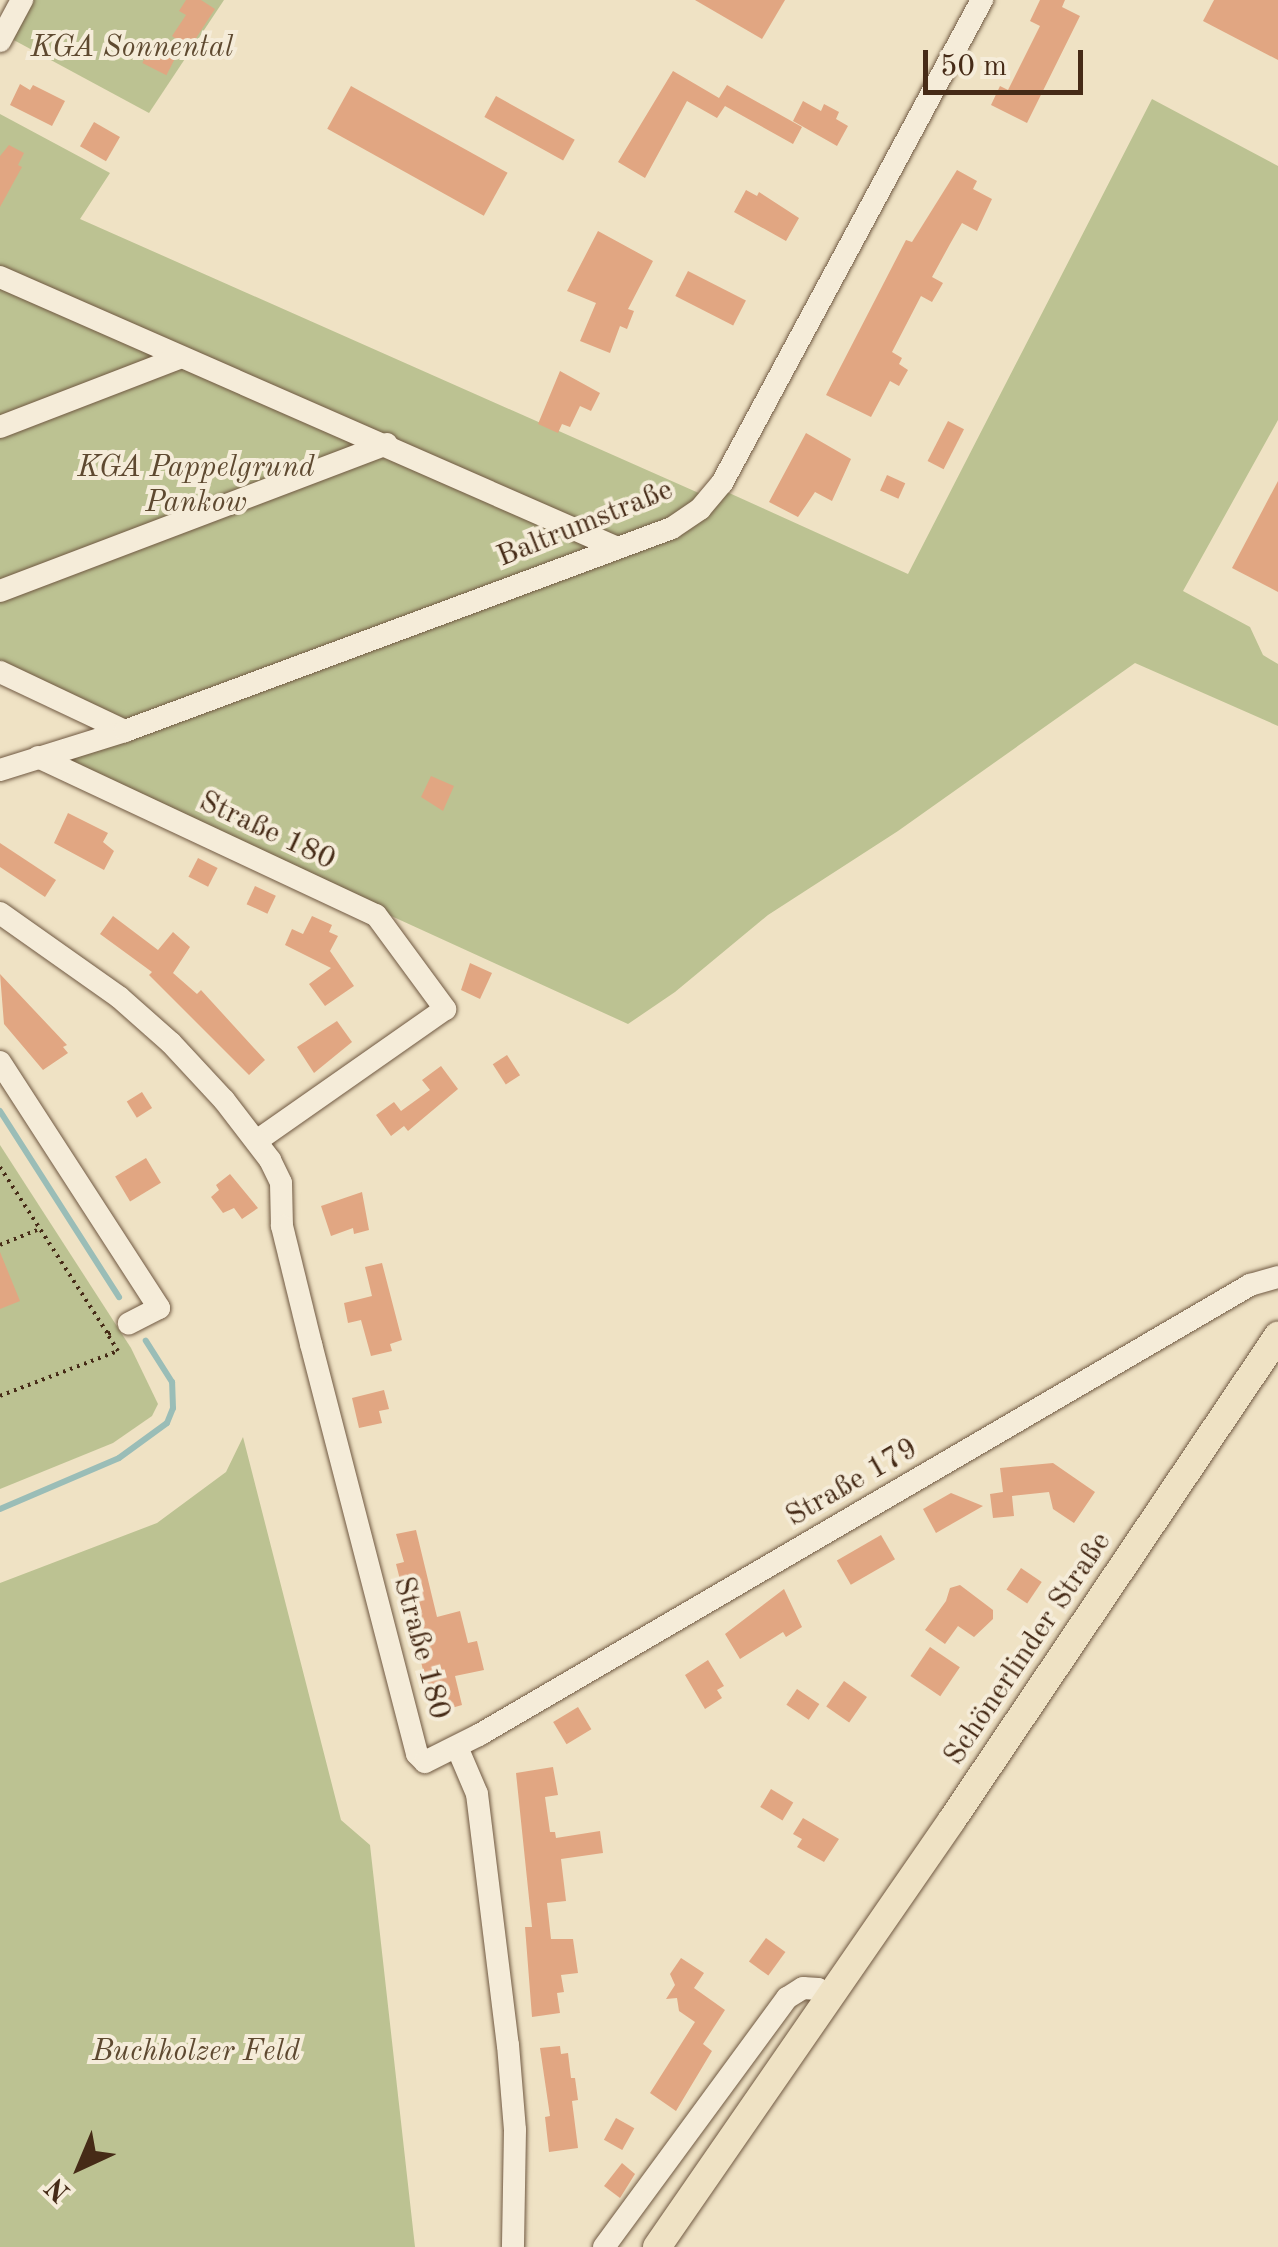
<!DOCTYPE html>
<html>
<head>
<meta charset="utf-8">
<style>
  body { margin:0 }
  #map { position:relative; width:1278px; height:2247px; overflow:hidden; background:#efe2c4; font-family:"Old Standard TT",serif }
  div>[style] { position:absolute }
  [style*='--x'] { left:calc(var(--x)*1px); top:calc(var(--y)*1px); width:calc(var(--w)*1px); rotate:calc(var(--a)*1deg) }
  .green>* { inset:0; background:#bcc292 }
  .stream>* { height:6px; margin:-3px; padding:0 3px; transform-origin:3px; border-radius:3px; background:#9abdb7 }
  .building>* { inset:0; background:#e1a682; transform-origin:0 0 }
  .path>* { height:4px; margin-top:-2px; transform-origin:0; background:repeating-linear-gradient(90deg,#462b17 0 2.5px,transparent 0 7.5px) }
  .roads { filter:drop-shadow(0 0 2px #705942) drop-shadow(0 0 2px #705942) }
  .minor>* { height:22px; margin:-11px; padding:0 11px; transform-origin:11px; border-radius:11px; background:#f5ecd9 }
  .major>* { height:28px; margin:-14px; padding:0 14px; transform-origin:14px; border-radius:14px; background:#efe2c4 }
  span { translate:-50% -50%; white-space:nowrap; text-align:center; line-height:1.15; -webkit-text-stroke:8px #f5ecd9; paint-order:stroke }
  .park-label { font-size:30px; color:#5e4930; font-style:italic }
  .street-label { font-size:30px; color:#462b17 }
  .north { position:absolute; left:30px; top:2117px; width:100px; height:100px; -webkit-text-stroke:8px #f5ecd9; paint-order:stroke; rotate:224deg; font-size:28px; font-weight:700; line-height:40px; text-align:center; color:#462b17 }
  .north::after { content:''; display:block; margin:auto; width:35px; height:45px; background:#462b17; clip-path:polygon(50% 0,100% 100%,50% 72%,0 100%) }
  .scale { position:absolute; left:923px; top:50px; width:160px; height:45px; box-sizing:border-box; border:5px solid #462b17; border-top:0; padding-left:12px; font-size:30px; line-height:35px; white-space:nowrap; color:#462b17; -webkit-text-stroke:8px #f5ecd9; paint-order:stroke }
</style>
</head>
<body>
<div id="map">
  <div class="green">
    <i style="clip-path:polygon(30px 0,224px 0,149px 113px,10px 38px)"></i>
    <i style="clip-path:polygon(1152px 99px,1278px 166px,1278px 420px,1183px 591px,1250px 627px,1263px 655px,1278px 664px,1278px 726px,1135px 663px,898px 831px,768px 915px,675px 992px,628px 1024px,54px 762px,378px 645px,727px 492px,908px 574px)"></i>
    <i style="clip-path:polygon(0 114px,110px 173px,80px 219px,701px 494px,686px 511px,99px 731px,0 683px)"></i>
    <i style="clip-path:polygon(0 1145px,131px 1348px,158px 1404px,152px 1416px,113px 1443px,0 1489px)"></i>
    <i style="clip-path:polygon(243px 1437px,341px 1820px,370px 1845px,415px 2247px,0 2247px,0 1583px,157px 1523px,226px 1472px)"></i>
  </div>
  <div class="stream">
    <i style="--x:0;--y:1111;--w:221;--a:57.4"></i>
    <i style="--x:0;--y:1509;--w:129;--a:-23.2"></i>
    <i style="--x:119;--y:1458;--w:59;--a:-36.1"></i>
    <i style="--x:167;--y:1423;--w:16;--a:-68"></i>
    <i style="--x:173;--y:1408;--w:26;--a:-92"></i>
    <i style="--x:172;--y:1382;--w:49;--a:-122.4"></i>
  </div>
  <div class="building">
    <i style="clip-path:polygon(186px 0,201px 0,215px 9px,189px 49px,172px 36px,186px 15px,179px 11px)"></i>
    <i style="clip-path:polygon(695px 0,785px 0,762px 39px)"></i>
    <i style="clip-path:polygon(1040px 0,1065px 0,1062px 7px,1080px 16px,1027px 123px,991px 105px,1000px 86px,1008px 90px,1040px 26px,1030px 21px)"></i>
    <i style="clip-path:polygon(1214px 0,1278px 0,1278px 60px,1203px 21px)"></i>
    <i style="left:151px;top:46px;width:27px;height:19px;rotate:27deg"></i>
    <i style="clip-path:polygon(673px 71px,719px 98px,727px 85px,802px 127px,793px 144px,725px 106px,717px 118px,687px 101px,645px 178px,618px 162px)"></i>
    <i style="clip-path:polygon(20px 84px,30px 90px,33px 85px,65px 101px,52px 126px,10px 105px)"></i>
    <i style="left:351px;top:86px;width:179px;height:49px;rotate:29deg"></i>
    <i style="left:496px;top:96px;width:90px;height:24px;rotate:29deg"></i>
    <i style="clip-path:polygon(803px 101px,821px 111px,824px 104px,839px 112px,836px 119px,848px 126px,837px 146px,793px 121px)"></i>
    <i style="left:94px;top:122px;width:30px;height:28px;rotate:30deg"></i>
    <i style="clip-path:polygon(9px 145px,24px 153px,18px 165px,22px 167px,0 207px,0 156px)"></i>
    <i style="clip-path:polygon(957px 170px,977px 181px,973px 189px,992px 199px,977px 231px,962px 223px,950px 244px,932px 277px,943px 283px,932px 302px,921px 296px,892px 352px,902px 358px,899px 364px,908px 370px,899px 386px,890px 381px,871px 417px,826px 395px,906px 240px,912px 242px)"></i>
    <i style="clip-path:polygon(746px 190px,757px 196px,759px 192px,799px 218px,786px 241px,734px 212px)"></i>
    <i style="clip-path:polygon(598px 231px,653px 261px,628px 309px,634px 311px,627px 329px,620px 326px,610px 353px,580px 341px,596px 303px,567px 291px)"></i>
    <i style="left:688px;top:271px;width:65px;height:28px;rotate:27deg"></i>
    <i style="clip-path:polygon(560px 371px,600px 393px,591px 411px,580px 406px,570px 427px,562px 424px,558px 433px,538px 424px)"></i>
    <i style="left:948px;top:421px;width:18px;height:45px;rotate:27deg"></i>
    <i style="clip-path:polygon(806px 433px,851px 459px,832px 501px,815px 492px,798px 517px,769px 502px)"></i>
    <i style="left:887px;top:475px;width:20px;height:17px;rotate:24deg"></i>
    <i style="clip-path:polygon(1278px 481px,1278px 592px,1232px 568px)"></i>
    <i style="clip-path:polygon(431px 776px,454px 786px,443px 811px,421px 797px)"></i>
    <i style="clip-path:polygon(68px 813px,108px 833px,103px 842px,114px 851px,104px 870px,54px 843px)"></i>
    <i style="clip-path:polygon(0 843px,56px 880px,45px 897px,0 867px)"></i>
    <i style="left:198px;top:858px;width:22px;height:21px;rotate:27deg"></i>
    <i style="left:255px;top:886px;width:23px;height:20px;rotate:25deg"></i>
    <i style="clip-path:polygon(113px 916px,158px 950px,173px 932px,190px 947px,173px 973px,197px 994px,201px 990px,265px 1060px,249px 1075px,149px 975px,152px 972px,100px 934px)"></i>
    <i style="clip-path:polygon(312px 916px,332px 925px,329px 932px,338px 936px,330px 951px,354px 986px,325px 1006px,309px 984px,331px 968px,285px 945px,292px 929px,303px 934px)"></i>
    <i style="clip-path:polygon(470px 963px,492px 973px,480px 999px,461px 990px)"></i>
    <i style="clip-path:polygon(0 974px,67px 1045px,63px 1047px,68px 1053px,43px 1070px,4px 1024px)"></i>
    <i style="clip-path:polygon(337px 1021px,352px 1042px,314px 1073px,297px 1047px)"></i>
    <i style="left:507px;top:1055px;width:24px;height:17px;rotate:57deg"></i>
    <i style="clip-path:polygon(441px 1066px,458px 1089px,408px 1131px,404px 1126px,391px 1136px,376px 1115px,394px 1102px,401px 1111px,430px 1090px,422px 1080px)"></i>
    <i style="left:142px;top:1092px;width:19px;height:18px;rotate:58deg"></i>
    <i style="left:146px;top:1158px;width:29px;height:36px;rotate:59deg"></i>
    <i style="clip-path:polygon(230px 1174px,258px 1208px,242px 1219px,234px 1208px,223px 1213px,211px 1197px,219px 1190px,216px 1185px)"></i>
    <i style="clip-path:polygon(362px 1192px,369px 1230px,354px 1234px,353px 1228px,331px 1236px,321px 1206px)"></i>
    <i style="clip-path:polygon(0 1252px,20px 1301px,0 1309px)"></i>
    <i style="clip-path:polygon(382px 1263px,402px 1340px,390px 1344px,392px 1351px,371px 1356px,361px 1320px,348px 1323px,344px 1303px,372px 1296px,365px 1267px)"></i>
    <i style="clip-path:polygon(384px 1390px,389px 1409px,379px 1411px,382px 1423px,359px 1428px,352px 1398px)"></i>
    <i style="clip-path:polygon(1053px 1463px,1095px 1492px,1074px 1523px,1053px 1509px,1049px 1492px,1012px 1496px,1014px 1516px,993px 1518px,990px 1494px,1003px 1492px,1000px 1468px)"></i>
    <i style="clip-path:polygon(951px 1493px,983px 1506px,936px 1533px,923px 1509px)"></i>
    <i style="clip-path:polygon(416px 1530px,437px 1617px,460px 1611px,468px 1643px,477px 1641px,484px 1670px,455px 1676px,462px 1705px,434px 1713px,396px 1564px,404px 1562px,396px 1534px)"></i>
    <i style="left:881px;top:1535px;width:28px;height:51px;rotate:60deg"></i>
    <i style="left:1021px;top:1568px;width:25px;height:26px;rotate:34deg"></i>
    <i style="clip-path:polygon(960px 1585px,993px 1610px,993px 1619px,974px 1637px,958px 1626px,945px 1644px,925px 1630px,946px 1601px,950px 1588px)"></i>
    <i style="clip-path:polygon(784px 1589px,802px 1627px,786px 1637px,783px 1632px,740px 1659px,725px 1634px)"></i>
    <i style="left:930px;top:1647px;width:36px;height:35px;rotate:34deg"></i>
    <i style="clip-path:polygon(708px 1660px,724px 1686px,717px 1690px,722px 1698px,705px 1709px,685px 1675px)"></i>
    <i style="left:844px;top:1681px;width:28px;height:31px;rotate:35deg"></i>
    <i style="left:797px;top:1689px;width:27px;height:19px;rotate:34deg"></i>
    <i style="left:578px;top:1707px;width:26px;height:29px;rotate:59deg"></i>
    <i style="clip-path:polygon(553px 1767px,558px 1795px,545px 1797px,550px 1832px,555px 1832px,556px 1838px,600px 1831px,603px 1853px,561px 1859px,566px 1901px,547px 1903px,551px 1939px,573px 1939px,578px 1973px,561px 1975px,564px 1992px,557px 1993px,560px 2013px,532px 2017px,525px 1927px,532px 1927px,516px 1773px)"></i>
    <i style="left:771px;top:1789px;width:26px;height:21px;rotate:31deg"></i>
    <i style="clip-path:polygon(803px 1818px,839px 1839px,824px 1862px,797px 1847px,802px 1839px,793px 1834px)"></i>
    <i style="left:766px;top:1938px;width:24px;height:29px;rotate:36deg"></i>
    <i style="clip-path:polygon(681px 1958px,704px 1973px,694px 1988px,725px 2010px,703px 2044px,712px 2051px,676px 2111px,650px 2093px,695px 2022px,679px 2011px,677px 1998px,666px 1999px,675px 1985px,670px 1974px)"></i>
    <i style="clip-path:polygon(560px 2046px,561px 2054px,568px 2053px,571px 2078px,575px 2078px,578px 2100px,572px 2101px,578px 2148px,549px 2152px,545px 2117px,550px 2116px,540px 2048px)"></i>
    <i style="left:616px;top:2118px;width:21px;height:25px;rotate:29deg"></i>
    <i style="clip-path:polygon(622px 2163px,635px 2174px,620px 2198px,604px 2186px)"></i>
  </div>
  <div class="path">
    <i style="--x:0;--y:1167;--w:199;--a:57.1"></i>
    <i style="--x:108;--y:1334;--w:4;--a:-27"></i>
    <i style="--x:0;--y:1245;--w:40;--a:-22"></i>
    <i style="--x:0;--y:1396;--w:126;--a:-20.9"></i>
    <i style="--x:118;--y:1351;--w:19;--a:-122"></i>
  </div>
  <div class="roads">
    <div class="minor">
      <i style="--x:0;--y:41;--w:47;--a:-61.8"></i>
      <i style="--x:0;--y:277;--w:672;--a:23.7"></i>
      <i style="--x:0;--y:427;--w:194;--a:-21.1"></i>
      <i style="--x:0;--y:591;--w:414;--a:-20.8"></i>
      <i style="--x:0;--y:672;--w:138;--a:25.3"></i>
      <i style="--x:38;--y:757;--w:373;--a:25.1"></i>
      <i style="--x:376;--y:915;--w:117;--a:53.7"></i>
      <i style="--x:445;--y:1009;--w:228;--a:145"></i>
      <i style="--x:0;--y:770;--w:131;--a:-17.3"></i>
      <i style="--x:125;--y:731;--w:583;--a:-20.36"></i>
      <i style="--x:672;--y:528;--w:34;--a:-34"></i>
      <i style="--x:700;--y:509;--w:34;--a:-50"></i>
      <i style="--x:722;--y:483;--w:549;--a:-61.71"></i>
      <i style="--x:0;--y:913;--w:146;--a:35.2"></i>
      <i style="--x:119;--y:997;--w:69;--a:41.5"></i>
      <i style="--x:171;--y:1043;--w:78;--a:47.1"></i>
      <i style="--x:224;--y:1100;--w:76;--a:52.5"></i>
      <i style="--x:270;--y:1160;--w:25;--a:64"></i>
      <i style="--x:281;--y:1183;--w:43;--a:88.7"></i>
      <i style="--x:282;--y:1226;--w:122;--a:76.2"></i>
      <i style="--x:311;--y:1344;--w:423;--a:75.5"></i>
      <i style="--x:417;--y:1754;--w:11;--a:45"></i>
      <i style="--x:425;--y:1762;--w:60;--a:-26.6"></i>
      <i style="--x:479;--y:1735;--w:893;--a:-30.27"></i>
      <i style="--x:1250;--y:1285;--w:29;--a:-16"></i>
      <i style="--x:0;--y:1062;--w:293;--a:57.1"></i>
      <i style="--x:159;--y:1308;--w:34;--a:153"></i>
      <i style="--x:457;--y:1747;--w:51;--a:66.9"></i>
      <i style="--x:477;--y:1794;--w:253;--a:83"></i>
      <i style="--x:508;--y:2045;--w:85;--a:85.3"></i>
      <i style="--x:515;--y:2130;--w:117;--a:91"></i>
      <i style="--x:604;--y:2247;--w:309;--a:-53.7"></i>
      <i style="--x:787;--y:1998;--w:19;--a:-32"></i>
      <i style="--x:803;--y:1988;--w:15;--a:4"></i>
      <i style="--x:818;--y:1989;--w:16;--a:30"></i>
    </div>
    <div class="major">
      <i style="--x:657;--y:2247;--w:519;--a:-55.36"></i>
      <i style="--x:952;--y:1820;--w:584;--a:-56.04"></i>
    </div>
  </div>
  <div class="park-label">
    <span style="left:132px;top:48px">KGA Sonnental</span>
    <span style="left:196px;top:485px">KGA Pappelgrund<br>Pankow</span>
    <span style="left:196px;top:2052px">Buchholzer Feld</span>
  </div>
  <div class="street-label">
    <span style="left:585px;top:524px;rotate:-22deg">Baltrumstraße</span>
    <span style="left:267px;top:831px;rotate:25deg">Straße 180</span>
    <span style="left:852px;top:1483px;rotate:-30deg">Straße 179</span>
    <span style="left:421px;top:1648px;rotate:75deg">Straße 180</span>
    <span style="left:1028px;top:1649px;rotate:-56deg">Schönerlinder Straße</span>
  </div>
  <div class="north">N</div>
  <div class="scale">50 m</div>
</div>
</body>
</html>
